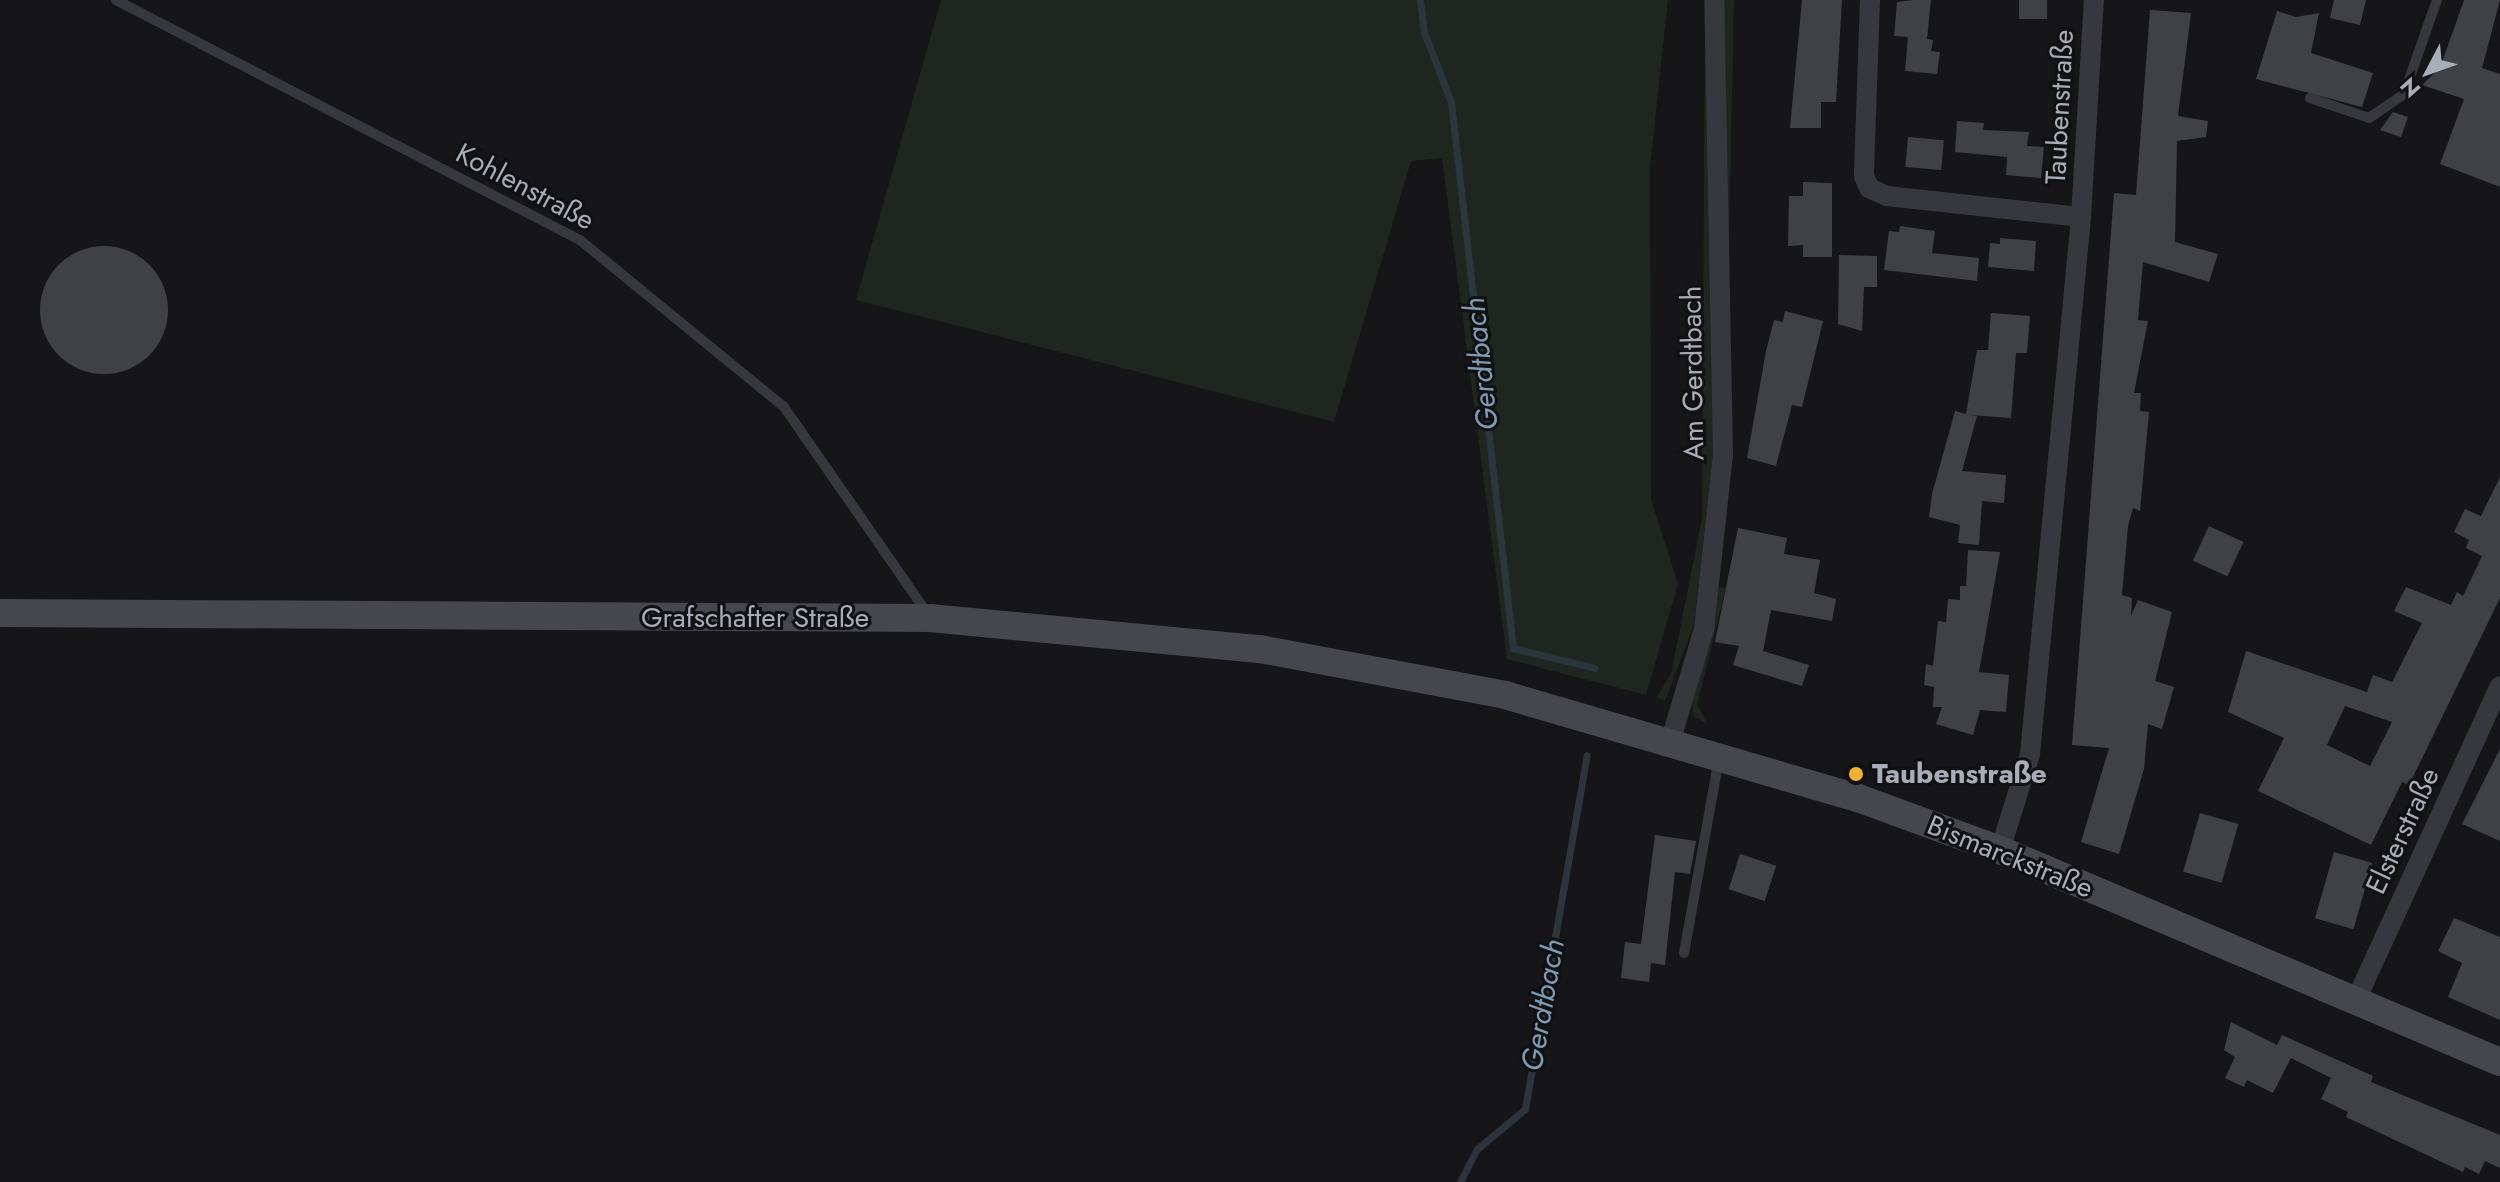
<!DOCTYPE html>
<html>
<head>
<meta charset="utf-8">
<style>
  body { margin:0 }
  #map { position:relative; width:2500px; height:1182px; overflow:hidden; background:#161618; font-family:Jost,sans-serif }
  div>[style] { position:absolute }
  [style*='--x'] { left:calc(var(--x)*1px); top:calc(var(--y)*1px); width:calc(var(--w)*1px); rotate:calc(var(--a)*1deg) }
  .green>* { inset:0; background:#1e261f }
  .stream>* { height:7px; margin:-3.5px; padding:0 3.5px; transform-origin:3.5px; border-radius:3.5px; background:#2c353c }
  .building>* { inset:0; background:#404145; transform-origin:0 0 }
  .round { border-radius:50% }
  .lane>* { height:10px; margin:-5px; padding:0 5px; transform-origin:5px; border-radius:5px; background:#37383d }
  .street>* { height:20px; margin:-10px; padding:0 10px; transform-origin:10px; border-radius:10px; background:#37383d }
  .secondary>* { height:28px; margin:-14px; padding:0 14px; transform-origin:14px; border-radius:14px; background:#45474d }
  .dots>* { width:22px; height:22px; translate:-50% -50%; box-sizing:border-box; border:4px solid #111113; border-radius:50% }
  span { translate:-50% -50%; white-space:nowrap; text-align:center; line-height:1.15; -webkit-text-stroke:6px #111113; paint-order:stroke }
  .street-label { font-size:28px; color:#a8adb8 }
  .poi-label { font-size:28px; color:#a8adb8; font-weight:700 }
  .left { translate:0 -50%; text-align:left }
  .water-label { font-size:30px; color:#7f9bb3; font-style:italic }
  .north { position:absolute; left:2388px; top:32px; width:80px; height:80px; -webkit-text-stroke:6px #111113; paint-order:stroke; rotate:229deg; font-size:22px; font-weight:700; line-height:32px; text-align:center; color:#a8adb8 }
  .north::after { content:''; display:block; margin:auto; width:28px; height:36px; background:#a8adb8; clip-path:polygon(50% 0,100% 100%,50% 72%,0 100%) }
</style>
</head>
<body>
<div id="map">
  <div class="green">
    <i style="clip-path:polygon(941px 0,1668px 0,1650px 167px,1651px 499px,1678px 584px,1646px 695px,1507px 659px,1442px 158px,1411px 161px,1334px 422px,856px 300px)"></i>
    <i style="clip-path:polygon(1720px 0,1734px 0,1728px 287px)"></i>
    <i style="clip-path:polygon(1705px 19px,1714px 448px,1694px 625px,1665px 701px,1657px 697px,1671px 674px,1702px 518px)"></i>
    <i style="clip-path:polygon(1719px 587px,1726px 588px,1697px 705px,1708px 724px,1693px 716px,1692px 697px)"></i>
  </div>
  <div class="stream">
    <i style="--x:1420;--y:0;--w:32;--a:83"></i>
    <i style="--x:1424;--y:32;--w:75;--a:68.9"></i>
    <i style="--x:1451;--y:102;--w:550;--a:83.52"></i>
    <i style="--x:1513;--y:648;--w:84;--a:13.7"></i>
    <i style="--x:1460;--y:1182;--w:37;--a:-63"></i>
    <i style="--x:1477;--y:1149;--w:62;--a:-39.8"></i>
    <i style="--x:1525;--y:1109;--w:359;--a:-80.1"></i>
  </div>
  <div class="building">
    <i style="clip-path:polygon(1802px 0,1842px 0,1836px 102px,1821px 102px,1821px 128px,1790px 128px)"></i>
    <i style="clip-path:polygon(1913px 0,1931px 0,1927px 39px,1933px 40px,1931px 51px,1940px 52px,1937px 74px,1905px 71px,1908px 37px,1894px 36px,1897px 2px)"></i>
    <i style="left:2019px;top:0;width:28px;height:19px"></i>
    <i style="clip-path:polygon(2334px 0,2366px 0,2360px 25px,2330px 18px)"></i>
    <i style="clip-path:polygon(2464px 0,2500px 0,2482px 68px,2500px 74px,2500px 187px,2440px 164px,2464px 99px,2422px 85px,2440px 68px)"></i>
    <i style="clip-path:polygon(2150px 10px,2191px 13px,2178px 116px,2208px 121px,2206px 137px,2177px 141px,2175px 242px,2218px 254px,2209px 282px,2143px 262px,2138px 320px,2148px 321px,2134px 393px,2141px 393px,2140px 411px,2149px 412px,2140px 511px,2133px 508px,2128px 526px,2122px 595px,2132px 598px,2131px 616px,2138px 600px,2172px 612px,2155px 681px,2174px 687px,2162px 729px,2148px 724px,2144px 769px,2119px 854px,2081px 842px,2109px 748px,2072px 745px,2114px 193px,2136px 195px)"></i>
    <i style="clip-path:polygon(2277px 11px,2296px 17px,2319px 13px,2311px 53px,2373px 73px,2362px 107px,2256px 79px)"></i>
    <i style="clip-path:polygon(2393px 112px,2408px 117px,2401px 137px,2380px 130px)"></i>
    <i style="clip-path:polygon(1957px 121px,1984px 123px,1983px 130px,2029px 132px,2027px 146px,2044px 147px,2041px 178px,2006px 175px,2007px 157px,1955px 152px)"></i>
    <i style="left:1908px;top:137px;width:36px;height:30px;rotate:5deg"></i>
    <i style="clip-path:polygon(1803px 182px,1832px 183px,1832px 257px,1803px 257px,1803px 245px,1788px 246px,1789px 196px,1803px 196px)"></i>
    <i style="clip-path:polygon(1900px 226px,1935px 231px,1932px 253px,1979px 258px,1977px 281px,1884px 270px,1889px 231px,1899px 232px)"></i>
    <i style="clip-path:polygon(2000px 238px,2036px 241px,2034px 271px,1988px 267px,1990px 243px,2000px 244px)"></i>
    <i class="round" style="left:40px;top:246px;width:128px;height:128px"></i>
    <i style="clip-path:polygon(1839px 255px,1877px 256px,1877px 287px,1864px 287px,1862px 331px,1838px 324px)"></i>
    <i style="clip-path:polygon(1785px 311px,1823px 321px,1802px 407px,1792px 405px,1776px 466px,1747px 458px,1766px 351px,1774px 320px,1783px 322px)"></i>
    <i style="clip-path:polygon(1991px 313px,2030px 316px,2027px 353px,2016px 353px,2011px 418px,1970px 415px,1977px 416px,1962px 471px,2006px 475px,2004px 503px,1982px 501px,1979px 545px,1958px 543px,1960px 525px,1929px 517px,1932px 494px,1955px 411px,1966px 414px,1977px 350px,1988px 350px)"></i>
    <i style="clip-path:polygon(evenodd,2500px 477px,2500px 598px,2409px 785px,2402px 782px,2371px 845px,2258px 791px,2284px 738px,2228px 712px,2246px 651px,2367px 692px,2373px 675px,2392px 682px,2422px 623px,2394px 611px,2406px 587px,2451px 605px,2457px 592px,2463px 596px,2482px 556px,2466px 548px,2469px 540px,2454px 532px,2465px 509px,2481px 516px,2500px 477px,2345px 706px,2392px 722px,2370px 766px,2327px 745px,2345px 706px)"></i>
    <i style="left:2209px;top:526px;width:38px;height:38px;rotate:25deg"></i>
    <i style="clip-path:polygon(1738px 528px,1787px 538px,1784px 554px,1820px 560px,1814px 593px,1836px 599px,1832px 621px,1771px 610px,1763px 651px,1809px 665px,1802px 686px,1733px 665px,1739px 646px,1715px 642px)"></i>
    <i style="clip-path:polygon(1968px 550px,2000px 552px,1979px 672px,2009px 675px,2006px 712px,1980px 710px,1973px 735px,1936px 724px,1942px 707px,1933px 707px,1934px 687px,1924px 685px,1926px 664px,1933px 666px,1938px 621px,1946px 622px,1948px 599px,1960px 600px,1960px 586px,1966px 586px)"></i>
    <i style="clip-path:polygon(2500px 749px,2500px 841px,2462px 824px)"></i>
    <i style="left:2200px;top:813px;width:40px;height:61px;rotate:16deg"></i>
    <i style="clip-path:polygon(1655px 835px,1696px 841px,1690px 874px,1675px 872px,1665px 965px,1651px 963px,1649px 982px,1621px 978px,1625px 942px,1641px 944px)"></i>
    <i style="left:2334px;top:852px;width:40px;height:69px;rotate:16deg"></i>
    <i style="left:1740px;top:854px;width:38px;height:37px;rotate:18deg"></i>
    <i style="clip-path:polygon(2454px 918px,2500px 937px,2500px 1020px,2448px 997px,2462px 963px,2438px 951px)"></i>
    <i style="clip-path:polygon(2231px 1022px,2277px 1045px,2282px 1035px,2373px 1076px,2371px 1082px,2500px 1135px,2500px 1168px,2485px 1161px,2479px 1174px,2465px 1167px,2463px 1172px,2346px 1117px,2348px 1112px,2321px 1099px,2331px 1078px,2291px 1058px,2273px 1093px,2247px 1080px,2244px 1087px,2225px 1078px,2235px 1057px,2224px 1050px)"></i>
  </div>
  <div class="lane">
    <i style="--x:116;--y:0;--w:522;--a:27.35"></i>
    <i style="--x:580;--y:240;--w:264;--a:39.3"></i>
    <i style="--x:784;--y:407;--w:251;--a:55.2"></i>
    <i style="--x:2310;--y:98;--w:62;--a:18.7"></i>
    <i style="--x:2369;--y:118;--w:42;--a:-34.4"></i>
    <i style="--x:2404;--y:94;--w:100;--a:-70.7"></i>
    <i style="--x:1684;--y:953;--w:198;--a:-79.8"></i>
  </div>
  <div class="street">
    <i style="--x:1870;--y:0;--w:176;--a:92"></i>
    <i style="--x:1864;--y:176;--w:13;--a:67"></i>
    <i style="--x:1869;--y:188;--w:20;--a:24"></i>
    <i style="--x:1887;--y:196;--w:195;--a:6.2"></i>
    <i style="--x:1671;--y:739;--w:115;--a:-73.3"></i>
    <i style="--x:1704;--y:629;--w:176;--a:-83.8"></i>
    <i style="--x:1723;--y:454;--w:454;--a:-91.1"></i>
    <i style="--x:2000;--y:850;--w:101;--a:-72.6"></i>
    <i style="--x:2030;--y:754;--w:539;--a:-84.57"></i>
    <i style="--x:2081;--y:217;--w:217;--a:-86.6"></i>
    <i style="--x:2356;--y:1000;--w:345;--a:-65.4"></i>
  </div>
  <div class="secondary">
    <i style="--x:0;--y:613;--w:930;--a:0.31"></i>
    <i style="--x:930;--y:618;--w:331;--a:5.4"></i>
    <i style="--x:1260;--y:649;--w:249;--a:10.6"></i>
    <i style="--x:1505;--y:695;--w:368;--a:16.3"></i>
    <i style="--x:1858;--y:798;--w:151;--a:20.1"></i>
    <i style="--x:2000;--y:850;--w:543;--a:22.98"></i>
  </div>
  <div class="dots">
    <i style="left:1856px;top:774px;background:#f2b134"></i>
  </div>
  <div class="street-label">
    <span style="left:2060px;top:107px;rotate:-87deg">Taubenstraße</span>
    <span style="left:525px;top:187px;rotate:28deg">Kohlenstraße</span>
    <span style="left:1693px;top:373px;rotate:-91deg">Am Gerdtbach</span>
    <span style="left:755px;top:618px">Grafschafter Straße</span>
    <span style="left:2403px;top:831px;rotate:-65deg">Elsterstraße</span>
    <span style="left:2010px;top:857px;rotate:22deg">Bismarckstraße</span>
  </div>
  <div class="poi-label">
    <span class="left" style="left:1872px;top:774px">Taubenstraße</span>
  </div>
  <div class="water-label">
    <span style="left:1481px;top:364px;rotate:-96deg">Gerdtbach</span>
    <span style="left:1543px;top:1005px;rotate:-80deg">Gerdtbach</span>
  </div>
  <div class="north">N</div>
</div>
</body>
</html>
